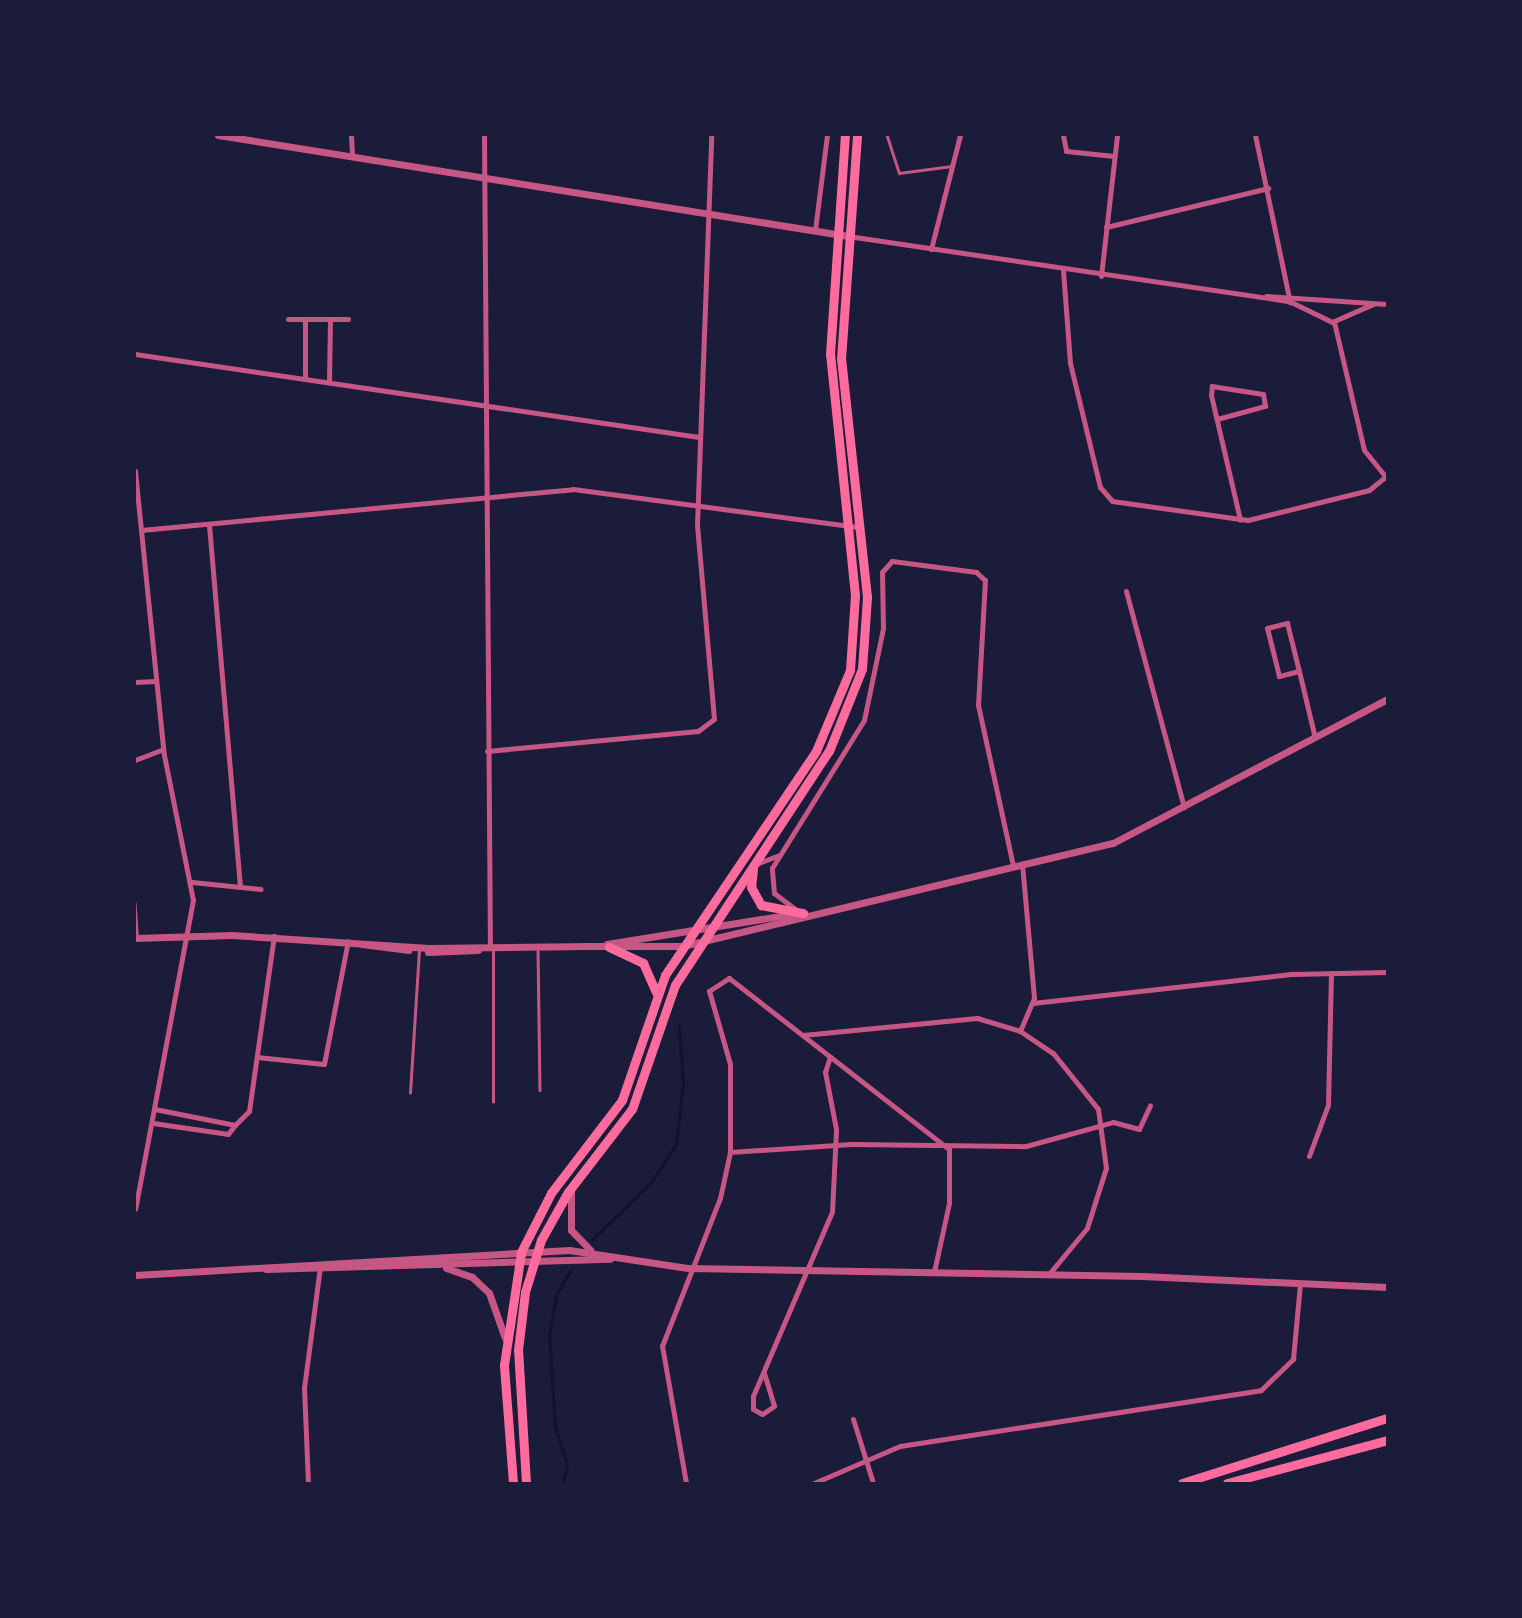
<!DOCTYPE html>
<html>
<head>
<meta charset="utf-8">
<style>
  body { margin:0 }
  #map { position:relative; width:1522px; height:1618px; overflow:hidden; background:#1b1b3a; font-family:"IBM Plex Sans",sans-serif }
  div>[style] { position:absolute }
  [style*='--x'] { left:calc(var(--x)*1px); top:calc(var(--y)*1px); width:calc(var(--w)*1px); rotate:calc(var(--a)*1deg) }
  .stream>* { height:2.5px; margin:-1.25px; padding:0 1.25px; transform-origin:1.25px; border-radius:1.25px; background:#12122b }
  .service>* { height:2.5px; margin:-1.25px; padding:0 1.25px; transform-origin:1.25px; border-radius:1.25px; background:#c65784 }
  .minor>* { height:5px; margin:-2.5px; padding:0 2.5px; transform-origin:2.5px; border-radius:2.5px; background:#c65784 }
  .tertiary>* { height:7px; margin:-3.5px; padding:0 3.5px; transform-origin:3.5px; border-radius:3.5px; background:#c65784 }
  .primary>* { height:9px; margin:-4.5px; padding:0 4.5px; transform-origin:4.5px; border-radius:4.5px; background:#ff6b9d }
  span { translate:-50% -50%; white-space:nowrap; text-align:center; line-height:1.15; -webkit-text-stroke:7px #1b1b3a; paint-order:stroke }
  .frame { position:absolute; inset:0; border:136px solid #1b1b3a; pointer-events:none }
</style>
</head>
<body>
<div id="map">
  <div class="stream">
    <i style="--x:592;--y:1240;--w:84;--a:-44.5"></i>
    <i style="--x:652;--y:1181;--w:44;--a:-57"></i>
    <i style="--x:676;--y:1144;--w:60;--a:-83.3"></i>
    <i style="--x:683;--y:1084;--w:57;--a:-94"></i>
    <i style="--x:563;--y:1483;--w:19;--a:-78"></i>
    <i style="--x:567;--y:1464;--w:39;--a:-108"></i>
    <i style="--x:555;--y:1427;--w:92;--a:-93.7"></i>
    <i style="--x:549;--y:1335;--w:43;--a:-79.2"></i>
    <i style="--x:557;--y:1293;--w:26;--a:-59"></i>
  </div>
  <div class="service">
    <i style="--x:887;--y:135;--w:40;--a:72"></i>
    <i style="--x:899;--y:173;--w:53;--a:-7.5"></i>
    <i style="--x:135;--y:903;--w:32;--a:86"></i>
    <i style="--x:538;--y:948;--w:142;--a:89.2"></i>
    <i style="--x:410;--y:1093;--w:145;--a:-86.4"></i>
    <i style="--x:493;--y:1102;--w:154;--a:-90"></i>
  </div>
  <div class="minor">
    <i style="--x:351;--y:135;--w:21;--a:87"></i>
    <i style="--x:484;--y:135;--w:813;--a:89.58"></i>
    <i style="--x:1063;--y:135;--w:16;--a:79"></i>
    <i style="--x:1066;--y:151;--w:48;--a:5.9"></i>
    <i style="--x:1255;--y:135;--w:171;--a:78.2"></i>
    <i style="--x:1106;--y:227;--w:167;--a:-13.5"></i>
    <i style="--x:815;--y:230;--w:96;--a:-82.8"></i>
    <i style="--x:848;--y:236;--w:446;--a:8.4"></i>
    <i style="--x:1289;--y:301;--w:48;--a:26"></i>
    <i style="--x:1332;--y:322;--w:45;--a:-23.7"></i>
    <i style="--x:931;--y:249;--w:118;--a:-75.7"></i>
    <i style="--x:1063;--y:270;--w:93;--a:85.7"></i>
    <i style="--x:1070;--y:363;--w:128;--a:76.4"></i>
    <i style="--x:1100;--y:487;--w:18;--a:49"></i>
    <i style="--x:1112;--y:501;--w:137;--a:8"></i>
    <i style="--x:1248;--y:520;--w:125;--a:-13.9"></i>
    <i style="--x:1369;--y:490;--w:21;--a:-39"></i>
    <i style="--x:1101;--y:276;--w:142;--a:-83.5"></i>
    <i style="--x:1266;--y:296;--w:121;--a:3.8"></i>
    <i style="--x:288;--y:319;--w:17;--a:0"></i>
    <i style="--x:330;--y:319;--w:18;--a:0"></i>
    <i style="--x:1334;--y:322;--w:131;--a:76.8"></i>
    <i style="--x:1364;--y:450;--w:36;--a:51"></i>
    <i style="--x:135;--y:354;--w:570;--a:8.37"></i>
    <i style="--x:305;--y:379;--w:60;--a:-90"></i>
    <i style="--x:305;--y:319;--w:25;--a:0"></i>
    <i style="--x:330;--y:319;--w:63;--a:90.9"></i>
    <i style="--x:1217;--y:419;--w:50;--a:-15.2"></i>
    <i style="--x:1265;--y:406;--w:12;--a:-99"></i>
    <i style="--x:1263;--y:394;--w:52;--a:-171.1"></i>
    <i style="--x:1212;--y:386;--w:9;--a:96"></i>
    <i style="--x:1211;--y:395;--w:128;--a:76.9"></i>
    <i style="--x:135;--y:471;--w:285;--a:84.2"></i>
    <i style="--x:164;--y:755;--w:148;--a:78.7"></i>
    <i style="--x:193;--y:900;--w:314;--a:100.6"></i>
    <i style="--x:209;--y:525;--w:362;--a:85.1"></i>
    <i style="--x:141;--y:530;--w:434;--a:-5.4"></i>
    <i style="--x:573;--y:489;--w:289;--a:7.6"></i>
    <i style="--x:1126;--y:591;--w:224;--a:75"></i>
    <i style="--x:1299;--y:671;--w:21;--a:166"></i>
    <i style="--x:1279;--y:676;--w:49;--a:-104"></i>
    <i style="--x:1267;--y:628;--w:21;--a:-14"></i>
    <i style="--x:1287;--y:623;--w:49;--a:76"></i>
    <i style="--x:1299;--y:671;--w:69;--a:76.6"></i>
    <i style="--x:135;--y:682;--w:21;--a:-3"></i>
    <i style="--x:487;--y:751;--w:212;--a:-5.4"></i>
    <i style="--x:698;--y:731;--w:20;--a:-37"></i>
    <i style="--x:714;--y:719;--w:195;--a:-95"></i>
    <i style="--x:697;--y:525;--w:390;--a:-87.9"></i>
    <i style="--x:135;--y:760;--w:30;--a:-21"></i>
    <i style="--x:756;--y:864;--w:25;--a:-21"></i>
    <i style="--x:192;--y:882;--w:69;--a:5.8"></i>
    <i style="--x:795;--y:909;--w:26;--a:-143"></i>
    <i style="--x:774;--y:893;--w:25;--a:-95"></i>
    <i style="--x:772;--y:868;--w:174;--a:-58.1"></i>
    <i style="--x:864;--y:720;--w:94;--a:-78.3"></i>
    <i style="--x:883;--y:628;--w:56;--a:-91"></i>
    <i style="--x:882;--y:572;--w:15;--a:-48"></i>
    <i style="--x:892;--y:561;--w:85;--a:7.5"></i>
    <i style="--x:976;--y:572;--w:12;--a:42"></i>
    <i style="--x:985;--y:580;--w:125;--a:93.2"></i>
    <i style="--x:978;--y:705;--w:165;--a:77.7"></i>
    <i style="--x:1033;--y:1003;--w:262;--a:-6.4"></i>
    <i style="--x:1293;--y:974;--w:94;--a:-1.2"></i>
    <i style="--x:1020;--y:1031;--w:36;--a:-67"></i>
    <i style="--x:1034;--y:998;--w:135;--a:-95.1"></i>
    <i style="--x:803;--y:1035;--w:175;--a:-5.6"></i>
    <i style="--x:977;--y:1018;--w:45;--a:16.8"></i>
    <i style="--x:1020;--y:1031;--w:40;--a:34"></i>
    <i style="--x:1053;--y:1053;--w:72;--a:51.2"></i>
    <i style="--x:1098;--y:1109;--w:60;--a:82.3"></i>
    <i style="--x:1106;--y:1168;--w:63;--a:107.6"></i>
    <i style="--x:1087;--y:1228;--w:60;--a:129.6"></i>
    <i style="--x:257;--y:1057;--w:67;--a:6"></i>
    <i style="--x:324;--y:1064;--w:125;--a:-79"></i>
    <i style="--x:153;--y:1123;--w:76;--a:8.3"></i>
    <i style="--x:228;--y:1134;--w:11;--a:-52"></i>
    <i style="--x:235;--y:1125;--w:82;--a:-168.7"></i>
    <i style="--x:235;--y:1125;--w:20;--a:-45"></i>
    <i style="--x:249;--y:1111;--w:177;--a:-81.9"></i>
    <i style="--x:730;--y:1152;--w:121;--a:-3.8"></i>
    <i style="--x:851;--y:1144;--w:175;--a:0.7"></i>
    <i style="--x:1026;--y:1146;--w:90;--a:-15.4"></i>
    <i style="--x:1113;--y:1122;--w:27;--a:15"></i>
    <i style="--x:1139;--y:1129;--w:26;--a:-65"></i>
    <i style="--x:1309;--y:1156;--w:54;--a:-69.6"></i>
    <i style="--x:1328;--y:1105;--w:132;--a:-88.7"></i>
    <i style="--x:764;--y:1373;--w:34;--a:73"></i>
    <i style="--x:774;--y:1406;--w:14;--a:146"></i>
    <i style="--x:762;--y:1414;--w:10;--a:-151"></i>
    <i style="--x:753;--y:1409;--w:13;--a:-90"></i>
    <i style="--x:753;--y:1396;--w:200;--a:-66.8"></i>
    <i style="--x:832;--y:1212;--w:83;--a:-87.2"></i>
    <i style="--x:836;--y:1129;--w:58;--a:-100.9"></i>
    <i style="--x:825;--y:1072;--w:16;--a:-72"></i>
    <i style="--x:853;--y:1419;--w:67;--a:72.6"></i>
    <i style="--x:308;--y:1483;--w:95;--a:-92.4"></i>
    <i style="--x:304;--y:1388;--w:122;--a:-82.5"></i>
    <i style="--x:686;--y:1483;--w:139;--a:-99.9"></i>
    <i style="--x:662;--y:1346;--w:159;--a:-68.6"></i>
    <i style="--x:720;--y:1198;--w:47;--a:-77.7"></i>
    <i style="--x:730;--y:1152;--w:88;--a:-90"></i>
    <i style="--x:730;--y:1064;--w:76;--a:-106"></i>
    <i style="--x:709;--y:991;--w:24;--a:-33"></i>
    <i style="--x:729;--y:978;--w:279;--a:37.9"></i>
    <i style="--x:949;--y:1149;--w:54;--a:90"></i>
    <i style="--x:949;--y:1203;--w:71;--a:102.3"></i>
    <i style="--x:814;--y:1483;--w:94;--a:-23.3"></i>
    <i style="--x:900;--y:1446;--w:365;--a:-8.8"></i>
    <i style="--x:1261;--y:1390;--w:45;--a:-44.1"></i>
    <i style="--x:1293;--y:1359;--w:76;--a:-84.7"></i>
  </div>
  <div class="tertiary">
    <i style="--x:218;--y:135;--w:638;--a:9.11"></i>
    <i style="--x:135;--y:938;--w:97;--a:-1.8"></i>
    <i style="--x:232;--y:935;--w:197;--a:3.8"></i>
    <i style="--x:429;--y:948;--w:160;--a:-0.7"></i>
    <i style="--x:362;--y:944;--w:47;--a:7.3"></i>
    <i style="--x:607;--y:944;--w:187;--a:-9.2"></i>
    <i style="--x:586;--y:946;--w:97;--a:0"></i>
    <i style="--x:683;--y:946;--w:442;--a:-13.5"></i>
    <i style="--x:1113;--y:843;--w:310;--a:-27.7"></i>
    <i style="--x:428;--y:952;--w:50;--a:-2.3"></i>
    <i style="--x:571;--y:1190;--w:40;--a:90"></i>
    <i style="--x:571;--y:1230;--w:28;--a:46"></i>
    <i style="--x:446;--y:1268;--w:28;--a:19"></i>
    <i style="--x:472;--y:1277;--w:23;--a:43"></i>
    <i style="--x:489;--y:1293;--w:48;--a:70.4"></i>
    <i style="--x:266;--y:1269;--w:344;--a:-1.7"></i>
    <i style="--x:135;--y:1275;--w:435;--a:-3.3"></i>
    <i style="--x:569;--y:1250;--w:120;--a:8.6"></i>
    <i style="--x:688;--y:1268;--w:454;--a:1"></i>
    <i style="--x:1142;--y:1276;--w:245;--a:2.6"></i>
  </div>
  <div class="primary">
    <i style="--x:753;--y:869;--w:18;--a:96"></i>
    <i style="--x:751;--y:887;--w:21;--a:61"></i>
    <i style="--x:761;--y:905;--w:43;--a:10.8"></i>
    <i style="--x:609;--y:947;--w:38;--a:25"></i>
    <i style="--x:643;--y:963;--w:32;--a:66"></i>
    <i style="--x:513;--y:1483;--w:118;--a:-94.4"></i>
    <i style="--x:504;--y:1365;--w:114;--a:-81.4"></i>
    <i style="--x:521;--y:1252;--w:66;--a:-63"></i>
    <i style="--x:551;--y:1193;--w:117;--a:-52.6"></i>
    <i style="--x:622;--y:1100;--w:132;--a:-71"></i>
    <i style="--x:665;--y:975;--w:270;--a:-56"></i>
    <i style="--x:816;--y:751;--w:88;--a:-67.2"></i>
    <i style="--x:850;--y:670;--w:75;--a:-86.2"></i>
    <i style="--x:855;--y:595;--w:242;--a:-95.9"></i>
    <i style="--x:830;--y:354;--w:220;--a:-86.1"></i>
    <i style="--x:526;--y:1483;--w:133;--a:-93.4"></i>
    <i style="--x:518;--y:1350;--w:58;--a:-83.1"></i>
    <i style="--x:525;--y:1292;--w:54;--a:-72.9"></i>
    <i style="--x:541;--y:1240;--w:55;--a:-60.6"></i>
    <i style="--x:568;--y:1192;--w:105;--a:-52.4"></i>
    <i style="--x:632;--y:1109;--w:131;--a:-70.9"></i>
    <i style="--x:675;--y:985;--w:280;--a:-56.7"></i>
    <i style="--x:829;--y:751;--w:88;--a:-68.1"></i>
    <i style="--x:862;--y:669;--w:72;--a:-86"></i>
    <i style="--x:867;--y:597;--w:239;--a:-96.2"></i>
    <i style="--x:841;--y:359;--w:225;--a:-85.9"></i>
    <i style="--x:1182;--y:1483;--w:215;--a:-17.6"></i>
    <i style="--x:1227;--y:1483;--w:166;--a:-15"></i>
  </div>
  <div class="frame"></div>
</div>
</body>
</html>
